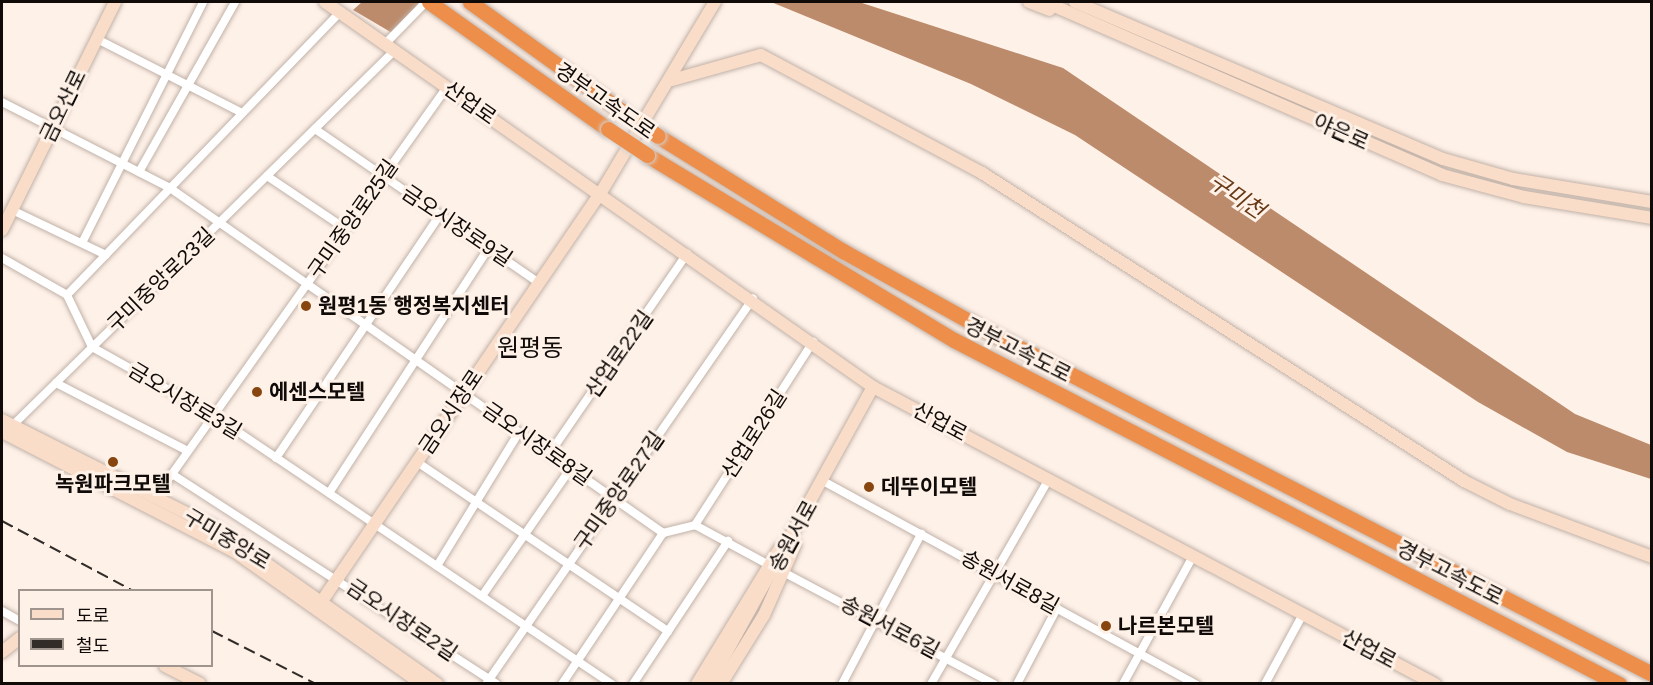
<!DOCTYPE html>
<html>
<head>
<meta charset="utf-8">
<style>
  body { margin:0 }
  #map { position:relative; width:1653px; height:685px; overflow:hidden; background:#fef1e8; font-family:Helvetica,"Noto Sans KR",sans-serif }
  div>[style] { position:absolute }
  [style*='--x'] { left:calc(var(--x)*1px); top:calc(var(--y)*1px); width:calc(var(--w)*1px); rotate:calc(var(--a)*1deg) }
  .water>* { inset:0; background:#bc8b6b }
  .roads { filter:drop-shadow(0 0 2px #c1b2a8) drop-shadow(0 0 2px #c1b2a8) }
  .street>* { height:8px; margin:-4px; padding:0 4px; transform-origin:4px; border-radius:4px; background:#fff }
  .secondary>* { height:12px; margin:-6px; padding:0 6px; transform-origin:6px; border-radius:6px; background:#faddc9 }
  .highway>* { height:15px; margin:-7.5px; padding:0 7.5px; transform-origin:7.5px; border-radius:7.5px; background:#ed8f4b }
  .rail>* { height:2px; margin-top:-1px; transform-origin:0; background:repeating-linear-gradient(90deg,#322c28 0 12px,transparent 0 18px) }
  .bridges { filter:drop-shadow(0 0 2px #d4d3d3) drop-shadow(0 0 2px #d4d3d3) }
  .highway-bridge>* { height:15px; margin:-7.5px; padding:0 7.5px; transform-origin:7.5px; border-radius:7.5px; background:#ed8f4b }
  .dots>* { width:16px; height:16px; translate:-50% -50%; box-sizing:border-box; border:3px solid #fef1e8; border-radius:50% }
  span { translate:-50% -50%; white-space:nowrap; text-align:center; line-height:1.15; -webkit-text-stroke:6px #fef1e8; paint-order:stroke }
  .street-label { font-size:21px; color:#100b08 }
  .poi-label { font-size:21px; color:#100b08; font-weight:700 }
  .left { translate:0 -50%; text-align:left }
  .water-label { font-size:22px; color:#663712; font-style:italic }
  .quarter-label { font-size:24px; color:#100b08 }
  .frame { position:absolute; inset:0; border:3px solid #100b08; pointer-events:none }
  .legend { position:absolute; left:18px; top:589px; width:195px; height:78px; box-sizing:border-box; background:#fef1e8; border:2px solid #9f958e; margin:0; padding:8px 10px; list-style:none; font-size:18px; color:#100b08 }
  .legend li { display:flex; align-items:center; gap:12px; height:30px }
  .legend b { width:30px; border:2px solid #9f958e }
</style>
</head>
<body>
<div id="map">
  <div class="water">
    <i style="clip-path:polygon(362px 2px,420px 2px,394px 34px,353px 10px)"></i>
    <i style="clip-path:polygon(771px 2px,859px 2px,1063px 68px,1575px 414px,1651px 445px,1651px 479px,1567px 452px,1478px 402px,1075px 135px,971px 84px)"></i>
  </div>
  <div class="roads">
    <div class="street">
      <i style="--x:97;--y:39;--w:163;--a:27"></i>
      <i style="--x:385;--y:44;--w:59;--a:-45.7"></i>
      <i style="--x:2;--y:102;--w:189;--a:27.1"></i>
      <i style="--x:170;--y:188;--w:602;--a:34.98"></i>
      <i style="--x:663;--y:533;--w:33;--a:-14"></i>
      <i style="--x:695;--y:525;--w:82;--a:28.4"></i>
      <i style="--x:315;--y:129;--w:272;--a:34.5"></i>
      <i style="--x:139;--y:172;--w:195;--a:-60.5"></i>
      <i style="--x:267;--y:176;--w:95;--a:33.9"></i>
      <i style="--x:12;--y:210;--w:104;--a:25.6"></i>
      <i style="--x:82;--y:243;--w:270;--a:-63.3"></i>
      <i style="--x:2;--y:258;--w:75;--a:29.6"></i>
      <i style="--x:67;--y:295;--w:58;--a:64.3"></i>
      <i style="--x:92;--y:347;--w:139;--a:29.3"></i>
      <i style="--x:213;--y:415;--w:481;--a:34"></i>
      <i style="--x:67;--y:295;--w:393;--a:-46"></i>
      <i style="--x:56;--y:383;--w:148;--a:27.3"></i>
      <i style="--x:12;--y:426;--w:537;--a:-44.47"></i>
      <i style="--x:550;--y:453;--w:242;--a:-55.5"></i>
      <i style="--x:276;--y:458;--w:293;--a:-56"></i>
      <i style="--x:417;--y:462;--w:303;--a:34"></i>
      <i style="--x:172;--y:474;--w:386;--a:32.9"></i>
      <i style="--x:823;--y:481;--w:425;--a:28.6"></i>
      <i style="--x:329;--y:493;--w:293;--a:-56.9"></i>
      <i style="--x:155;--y:498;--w:504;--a:-54.61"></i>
      <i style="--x:695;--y:525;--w:218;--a:-57.2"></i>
      <i style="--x:437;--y:566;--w:157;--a:-58.5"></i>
      <i style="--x:785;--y:573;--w:237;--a:28"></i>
      <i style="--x:482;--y:596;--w:156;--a:-55.2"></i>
      <i style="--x:2;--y:611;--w:21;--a:29"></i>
      <i style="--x:486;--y:684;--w:469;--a:-55.3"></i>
      <i style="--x:562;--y:684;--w:182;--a:-56.2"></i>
      <i style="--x:633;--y:684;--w:172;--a:-56.4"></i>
      <i style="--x:842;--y:684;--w:170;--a:-62.2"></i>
      <i style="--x:931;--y:684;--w:237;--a:-60.1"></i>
      <i style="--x:1017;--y:684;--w:86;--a:-62.2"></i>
      <i style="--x:1123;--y:684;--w:146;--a:-61.3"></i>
      <i style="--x:1265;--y:684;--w:80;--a:-61.5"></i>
    </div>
    <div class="secondary">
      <i style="--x:325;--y:2;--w:670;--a:35.09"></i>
      <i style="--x:873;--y:387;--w:636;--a:27.86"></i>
      <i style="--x:1029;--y:2;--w:22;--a:21"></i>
      <i style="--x:1045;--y:2;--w:433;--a:23.5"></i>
      <i style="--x:1442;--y:175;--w:85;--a:15"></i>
      <i style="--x:1524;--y:197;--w:130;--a:9.3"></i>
      <i style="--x:1075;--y:2;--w:400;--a:23.1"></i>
      <i style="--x:1443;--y:159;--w:73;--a:15.9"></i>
      <i style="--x:1513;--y:179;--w:141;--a:9.4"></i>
      <i style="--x:672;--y:80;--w:92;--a:-15.7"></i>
      <i style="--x:761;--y:55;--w:251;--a:28.1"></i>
      <i style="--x:982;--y:173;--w:572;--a:32.58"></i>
      <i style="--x:1464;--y:481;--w:51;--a:26.6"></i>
      <i style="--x:1510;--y:504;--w:152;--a:20.5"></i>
      <i style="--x:2;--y:230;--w:254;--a:-63.6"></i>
      <i style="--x:2;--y:420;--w:240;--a:26.8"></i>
      <i style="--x:216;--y:528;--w:271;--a:35.2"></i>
      <i style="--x:2;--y:432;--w:261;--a:27.2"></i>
      <i style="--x:234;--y:551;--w:230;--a:35.3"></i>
      <i style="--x:322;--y:601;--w:493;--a:-55.7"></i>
      <i style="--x:600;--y:194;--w:224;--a:-59.1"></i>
      <i style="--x:2;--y:652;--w:23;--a:-38"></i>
      <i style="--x:165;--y:666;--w:39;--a:27"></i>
      <i style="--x:697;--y:684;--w:159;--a:-58.6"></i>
      <i style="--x:709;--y:684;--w:339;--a:-61.1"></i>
      <i style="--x:721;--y:684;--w:81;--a:-58.1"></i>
      <i style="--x:764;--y:615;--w:77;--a:-66.1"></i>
    </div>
    <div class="highway">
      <i style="--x:429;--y:2;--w:219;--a:35.4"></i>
      <i style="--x:470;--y:2;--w:183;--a:35.7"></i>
      <i style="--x:658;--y:136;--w:218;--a:31.9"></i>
      <i style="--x:843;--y:251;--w:160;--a:29.1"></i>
      <i style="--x:983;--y:329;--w:753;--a:27.28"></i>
      <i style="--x:647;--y:155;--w:358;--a:31.1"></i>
      <i style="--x:954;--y:340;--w:749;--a:27.35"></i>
    </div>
  </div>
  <div class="rail">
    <i style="--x:2;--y:521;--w:147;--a:28"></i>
    <i style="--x:212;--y:631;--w:117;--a:27"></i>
  </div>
  <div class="bridges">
    <div class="highway-bridge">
      <i style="--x:619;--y:109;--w:47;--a:34.7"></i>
      <i style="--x:608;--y:129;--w:47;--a:33.7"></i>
    </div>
  </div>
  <div class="dots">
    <i style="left:306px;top:306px;background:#874610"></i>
    <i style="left:257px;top:392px;background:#874610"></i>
    <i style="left:113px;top:462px;background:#874610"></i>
    <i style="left:869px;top:487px;background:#874610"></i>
    <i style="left:1106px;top:626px;background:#874610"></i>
  </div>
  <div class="street-label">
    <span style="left:605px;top:101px;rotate:35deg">경부고속도로</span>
    <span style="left:470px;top:103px;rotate:35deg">산업로</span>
    <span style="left:63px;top:106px;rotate:-64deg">금오산로</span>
    <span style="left:1341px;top:132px;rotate:24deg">야은로</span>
    <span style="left:353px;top:219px;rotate:-55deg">구미중앙로25길</span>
    <span style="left:457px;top:226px;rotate:34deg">금오시장로9길</span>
    <span style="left:161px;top:280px;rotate:-44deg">구미중앙로23길</span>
    <span style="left:1018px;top:350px;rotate:27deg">경부고속도로</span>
    <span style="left:619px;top:354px;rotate:-55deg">산업로22길</span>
    <span style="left:185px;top:401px;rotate:31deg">금오시장로3길</span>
    <span style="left:451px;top:412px;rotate:-56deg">금오시장로</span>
    <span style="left:940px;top:422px;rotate:28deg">산업로</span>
    <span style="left:754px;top:434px;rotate:-57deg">산업로26길</span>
    <span style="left:537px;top:444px;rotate:35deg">금오시장로8길</span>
    <span style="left:619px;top:491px;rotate:-55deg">구미중앙로27길</span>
    <span style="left:793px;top:536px;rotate:-61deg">송원서로</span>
    <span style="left:227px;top:539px;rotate:31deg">구미중앙로</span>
    <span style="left:1450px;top:573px;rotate:27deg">경부고속도로</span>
    <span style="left:1010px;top:582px;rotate:29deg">송원서로8길</span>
    <span style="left:402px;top:620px;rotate:34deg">금오시장로2길</span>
    <span style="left:890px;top:627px;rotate:28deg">송원서로6길</span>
    <span style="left:1369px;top:649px;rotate:28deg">산업로</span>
  </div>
  <div class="poi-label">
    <span class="left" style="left:318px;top:306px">원평1동 행정복지센터</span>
    <span class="left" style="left:269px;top:392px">에센스모텔</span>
    <span style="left:113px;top:484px">녹원파크모텔</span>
    <span class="left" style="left:881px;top:487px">데뚜이모텔</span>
    <span class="left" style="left:1118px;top:626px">나르본모텔</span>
  </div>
  <div class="water-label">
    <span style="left:1237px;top:196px;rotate:34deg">구미천</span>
  </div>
  <div class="quarter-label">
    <span style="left:530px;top:348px">원평동</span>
  </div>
  <div class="frame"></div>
  <ul class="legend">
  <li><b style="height:8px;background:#faddc9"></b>도로</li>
  <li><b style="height:8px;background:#322c28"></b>철도</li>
  </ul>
</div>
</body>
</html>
